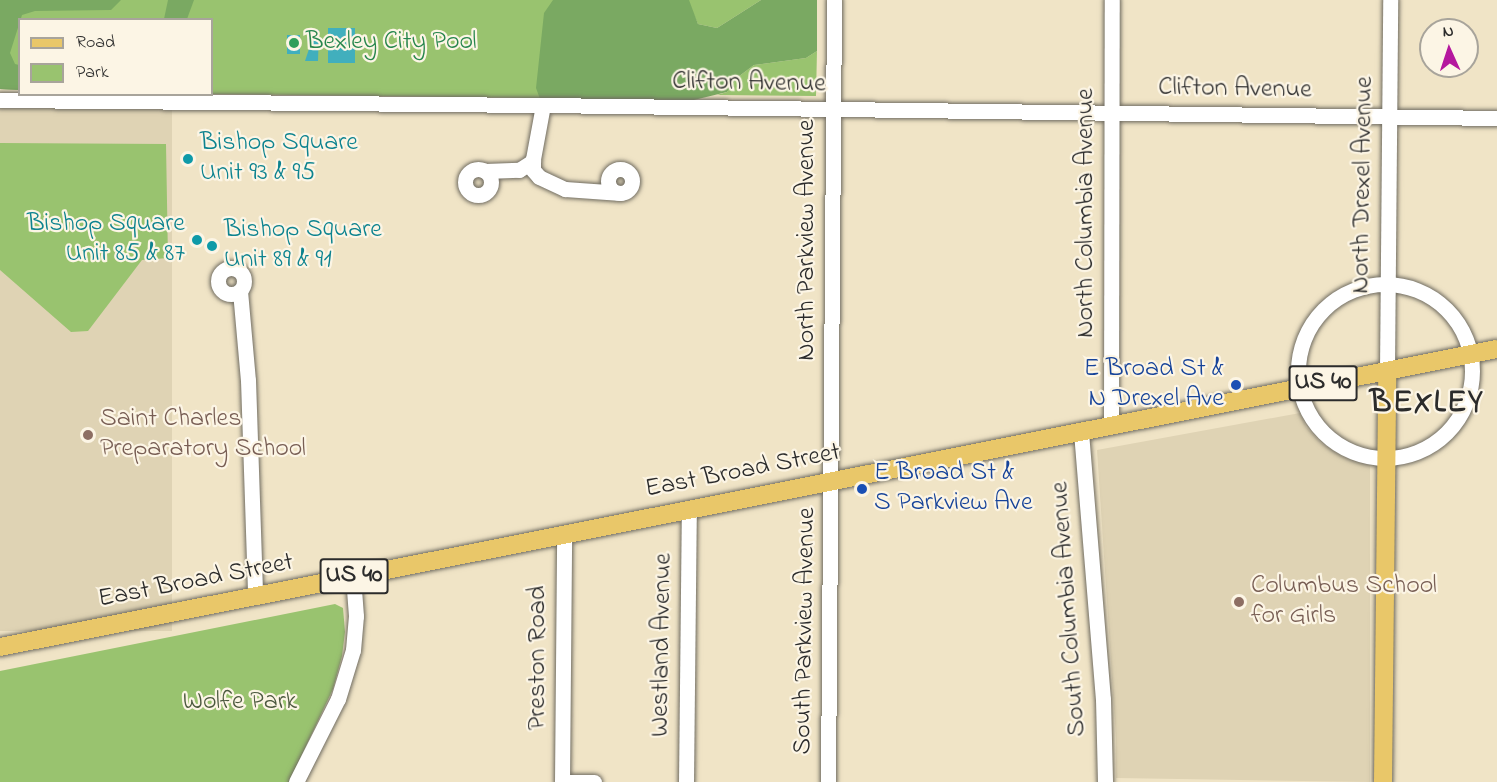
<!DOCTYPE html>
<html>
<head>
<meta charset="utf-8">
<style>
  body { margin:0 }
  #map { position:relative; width:1497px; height:782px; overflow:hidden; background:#f0e4c6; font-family:"Indie Flower",sans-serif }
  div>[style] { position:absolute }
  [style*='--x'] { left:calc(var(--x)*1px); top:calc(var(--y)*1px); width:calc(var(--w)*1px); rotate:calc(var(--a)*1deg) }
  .built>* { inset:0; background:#dfd3b4; transform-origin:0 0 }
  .green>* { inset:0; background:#99c36f }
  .forest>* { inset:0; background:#7aa962 }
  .water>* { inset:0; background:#41afbd; transform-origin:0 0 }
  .roads { filter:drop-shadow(0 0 2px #706c61) drop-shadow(0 0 2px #706c61) }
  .minor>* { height:15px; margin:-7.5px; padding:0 7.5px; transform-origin:7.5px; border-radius:7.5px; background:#fff }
  .minor>.ring { margin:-7.5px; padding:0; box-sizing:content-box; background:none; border:15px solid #fff; border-radius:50% }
  .major>* { height:18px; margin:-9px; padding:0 9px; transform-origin:9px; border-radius:9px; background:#e9c769 }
  .dots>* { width:16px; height:16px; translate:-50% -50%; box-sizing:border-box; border:3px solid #fcf5e5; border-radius:50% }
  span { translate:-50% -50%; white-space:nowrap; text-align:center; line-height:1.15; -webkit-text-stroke:4.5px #fcf5e5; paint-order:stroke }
  .shield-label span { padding:2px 4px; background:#fcf5e5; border:2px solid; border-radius:4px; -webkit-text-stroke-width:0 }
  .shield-label { font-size:24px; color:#2b2b2b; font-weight:700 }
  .leisure-label { font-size:26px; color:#27864d }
  .left { translate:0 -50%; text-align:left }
  .street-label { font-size:26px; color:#2b2b2b }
  .culture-label { font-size:26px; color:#0d838f }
  .right { translate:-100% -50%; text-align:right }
  .transit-label { font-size:26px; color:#164399 }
  .education-label { font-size:26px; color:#785e54 }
  .park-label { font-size:26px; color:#4c593f }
  .district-label { font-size:32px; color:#2b2b2b; font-weight:700; letter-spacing:1.5px }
  .legend { position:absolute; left:18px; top:18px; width:195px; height:78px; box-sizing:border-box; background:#fcf5e5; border:2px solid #a8a49b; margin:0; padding:8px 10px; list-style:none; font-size:18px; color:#2b2b2b }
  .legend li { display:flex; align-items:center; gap:12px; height:30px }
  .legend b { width:30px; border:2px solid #a8a49b }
  .north { position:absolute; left:1419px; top:18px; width:60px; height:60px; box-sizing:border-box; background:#fcf5e5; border:2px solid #a8a49b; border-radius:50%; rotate:357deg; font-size:16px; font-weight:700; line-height:24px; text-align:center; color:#2b2b2b }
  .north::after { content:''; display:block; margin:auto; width:21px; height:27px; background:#b5179e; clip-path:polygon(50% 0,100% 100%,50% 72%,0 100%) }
</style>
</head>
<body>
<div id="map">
  <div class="built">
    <i style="left:0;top:106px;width:172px;height:525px"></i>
    <i style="clip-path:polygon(1300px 413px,1306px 427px,1321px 443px,1343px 457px,1370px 465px,1370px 782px,1116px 778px,1116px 738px,1097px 450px)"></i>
  </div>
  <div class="green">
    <i style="clip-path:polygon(0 0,761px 0,717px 28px,698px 24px,689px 4px,694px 100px,212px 94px,212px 20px,20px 20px,19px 90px,0 89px)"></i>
    <i style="clip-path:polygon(817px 51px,816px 96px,717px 95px,727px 92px,738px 77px,754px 65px,806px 58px)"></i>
    <i style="clip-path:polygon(0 143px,166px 144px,168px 258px,142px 260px,88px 331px,71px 332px,0 270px)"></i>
    <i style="clip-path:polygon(335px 604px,343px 608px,345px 632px,342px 656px,333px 689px,289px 782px,0 782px,0 671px)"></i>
  </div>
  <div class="forest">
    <i style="clip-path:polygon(0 0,121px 0,111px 10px,35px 11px,22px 15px,10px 53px,15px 64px,19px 65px,19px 90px,0 89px)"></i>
    <i style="clip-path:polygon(168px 0,194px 0,187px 19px,164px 19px)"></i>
    <i style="clip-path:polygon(553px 0,689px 0,698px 24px,717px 28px,761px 0,817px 0,817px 51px,806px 58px,754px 65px,738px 77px,727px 92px,694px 100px,540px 99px,536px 88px,544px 13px)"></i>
  </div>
  <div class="water">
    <i style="left:328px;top:28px;width:27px;height:35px"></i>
    <i style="clip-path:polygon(306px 29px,319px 30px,318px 61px,305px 61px,309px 49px)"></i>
    <i style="left:287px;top:35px;width:13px;height:19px"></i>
  </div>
  <div class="roads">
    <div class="minor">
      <i style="--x:0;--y:100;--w:543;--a:0.53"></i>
      <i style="--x:543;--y:105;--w:954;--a:0.78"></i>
      <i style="--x:543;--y:105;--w:55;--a:100.5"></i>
      <i style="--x:533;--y:159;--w:11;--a:90"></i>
      <i style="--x:533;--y:170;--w:9;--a:49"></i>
      <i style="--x:539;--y:177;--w:29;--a:25"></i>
      <i style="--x:565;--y:189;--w:56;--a:4.1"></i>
      <i class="ring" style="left:465px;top:169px;width:11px;height:11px"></i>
      <i class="ring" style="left:608px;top:169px;width:9px;height:9px"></i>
      <i style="--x:485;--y:171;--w:34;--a:-2"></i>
      <i style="--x:519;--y:170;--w:17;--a:-33"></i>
      <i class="ring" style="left:218px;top:268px;width:11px;height:11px"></i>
      <i class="ring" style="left:1298px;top:284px;width:159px;height:159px"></i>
      <i style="--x:240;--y:291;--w:89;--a:84.9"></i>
      <i style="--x:248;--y:380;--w:216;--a:88.1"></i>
      <i style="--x:1387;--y:371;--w:371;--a:-89.5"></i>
      <i style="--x:1111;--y:426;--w:426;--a:-89.9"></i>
      <i style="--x:1081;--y:432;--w:268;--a:85.3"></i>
      <i style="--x:1103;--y:699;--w:83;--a:88.6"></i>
      <i style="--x:296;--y:782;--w:93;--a:-63.2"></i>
      <i style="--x:338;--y:699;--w:51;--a:-73"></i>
      <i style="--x:353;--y:650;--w:34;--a:-85"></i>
      <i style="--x:356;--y:616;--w:40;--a:-94.3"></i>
      <i style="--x:562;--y:782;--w:248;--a:-89.5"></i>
      <i style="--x:562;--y:782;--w:32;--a:0"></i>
      <i style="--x:686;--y:782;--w:273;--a:-89.4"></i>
      <i style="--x:828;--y:782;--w:782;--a:-89.56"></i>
    </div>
    <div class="major">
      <i style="--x:0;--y:647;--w:1526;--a:-11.26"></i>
      <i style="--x:1383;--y:782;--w:411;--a:-89.4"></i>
    </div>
  </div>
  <div class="dots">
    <i style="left:294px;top:43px;background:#2e9e5b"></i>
    <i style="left:188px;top:159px;background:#0f9aa8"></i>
    <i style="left:197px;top:240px;background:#0f9aa8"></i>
    <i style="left:212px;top:246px;background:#0f9aa8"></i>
    <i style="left:1236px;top:385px;background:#1a4fb4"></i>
    <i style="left:88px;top:435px;background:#8d6e63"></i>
    <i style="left:862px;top:489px;background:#1a4fb4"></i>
    <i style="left:1239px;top:602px;background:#8d6e63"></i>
  </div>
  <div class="shield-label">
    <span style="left:1323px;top:383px">US 40</span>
    <span style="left:354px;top:576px">US 40</span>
  </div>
  <div class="leisure-label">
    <span class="left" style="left:306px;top:43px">Bexley City Pool</span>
  </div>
  <div class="street-label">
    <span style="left:749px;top:84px;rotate:1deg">Clifton Avenue</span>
    <span style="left:1235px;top:90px;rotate:1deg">Clifton Avenue</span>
    <span style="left:1364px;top:185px;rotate:-89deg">North Drexel Avenue</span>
    <span style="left:1087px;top:213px;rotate:-90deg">North Columbia Avenue</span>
    <span style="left:808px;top:240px;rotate:-90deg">North Parkview Avenue</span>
    <span style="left:743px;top:472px;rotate:-11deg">East Broad Street</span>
    <span style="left:196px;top:582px;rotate:-11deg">East Broad Street</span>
    <span style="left:1070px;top:609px;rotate:-94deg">South Columbia Avenue</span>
    <span style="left:806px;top:631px;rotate:-89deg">South Parkview Avenue</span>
    <span style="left:663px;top:645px;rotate:-89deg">Westland Avenue</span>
    <span style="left:539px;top:658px;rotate:-90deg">Preston Road</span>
  </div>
  <div class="culture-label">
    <span class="left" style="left:200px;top:159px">Bishop Square<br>Unit 93 &amp; 95</span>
    <span class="right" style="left:185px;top:240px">Bishop Square<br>Unit 85 &amp; 87</span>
    <span class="left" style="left:224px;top:246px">Bishop Square<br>Unit 89 &amp; 91</span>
  </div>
  <div class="transit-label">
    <span class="right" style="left:1224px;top:385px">E Broad St &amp;<br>N Drexel Ave</span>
    <span class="left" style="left:874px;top:489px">E Broad St &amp;<br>S Parkview Ave</span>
  </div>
  <div class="education-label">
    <span class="left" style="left:100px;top:435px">Saint Charles<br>Preparatory School</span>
    <span class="left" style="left:1251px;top:602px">Columbus School<br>for Girls</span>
  </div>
  <div class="park-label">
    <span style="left:240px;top:703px">Wolfe Park</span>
  </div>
  <div class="district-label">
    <span style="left:1427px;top:404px">BEXLEY</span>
  </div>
  <ul class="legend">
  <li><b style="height:8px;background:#e9c769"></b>Road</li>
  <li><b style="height:16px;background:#99c36f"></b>Park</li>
  </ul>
  <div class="north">N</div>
</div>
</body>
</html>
